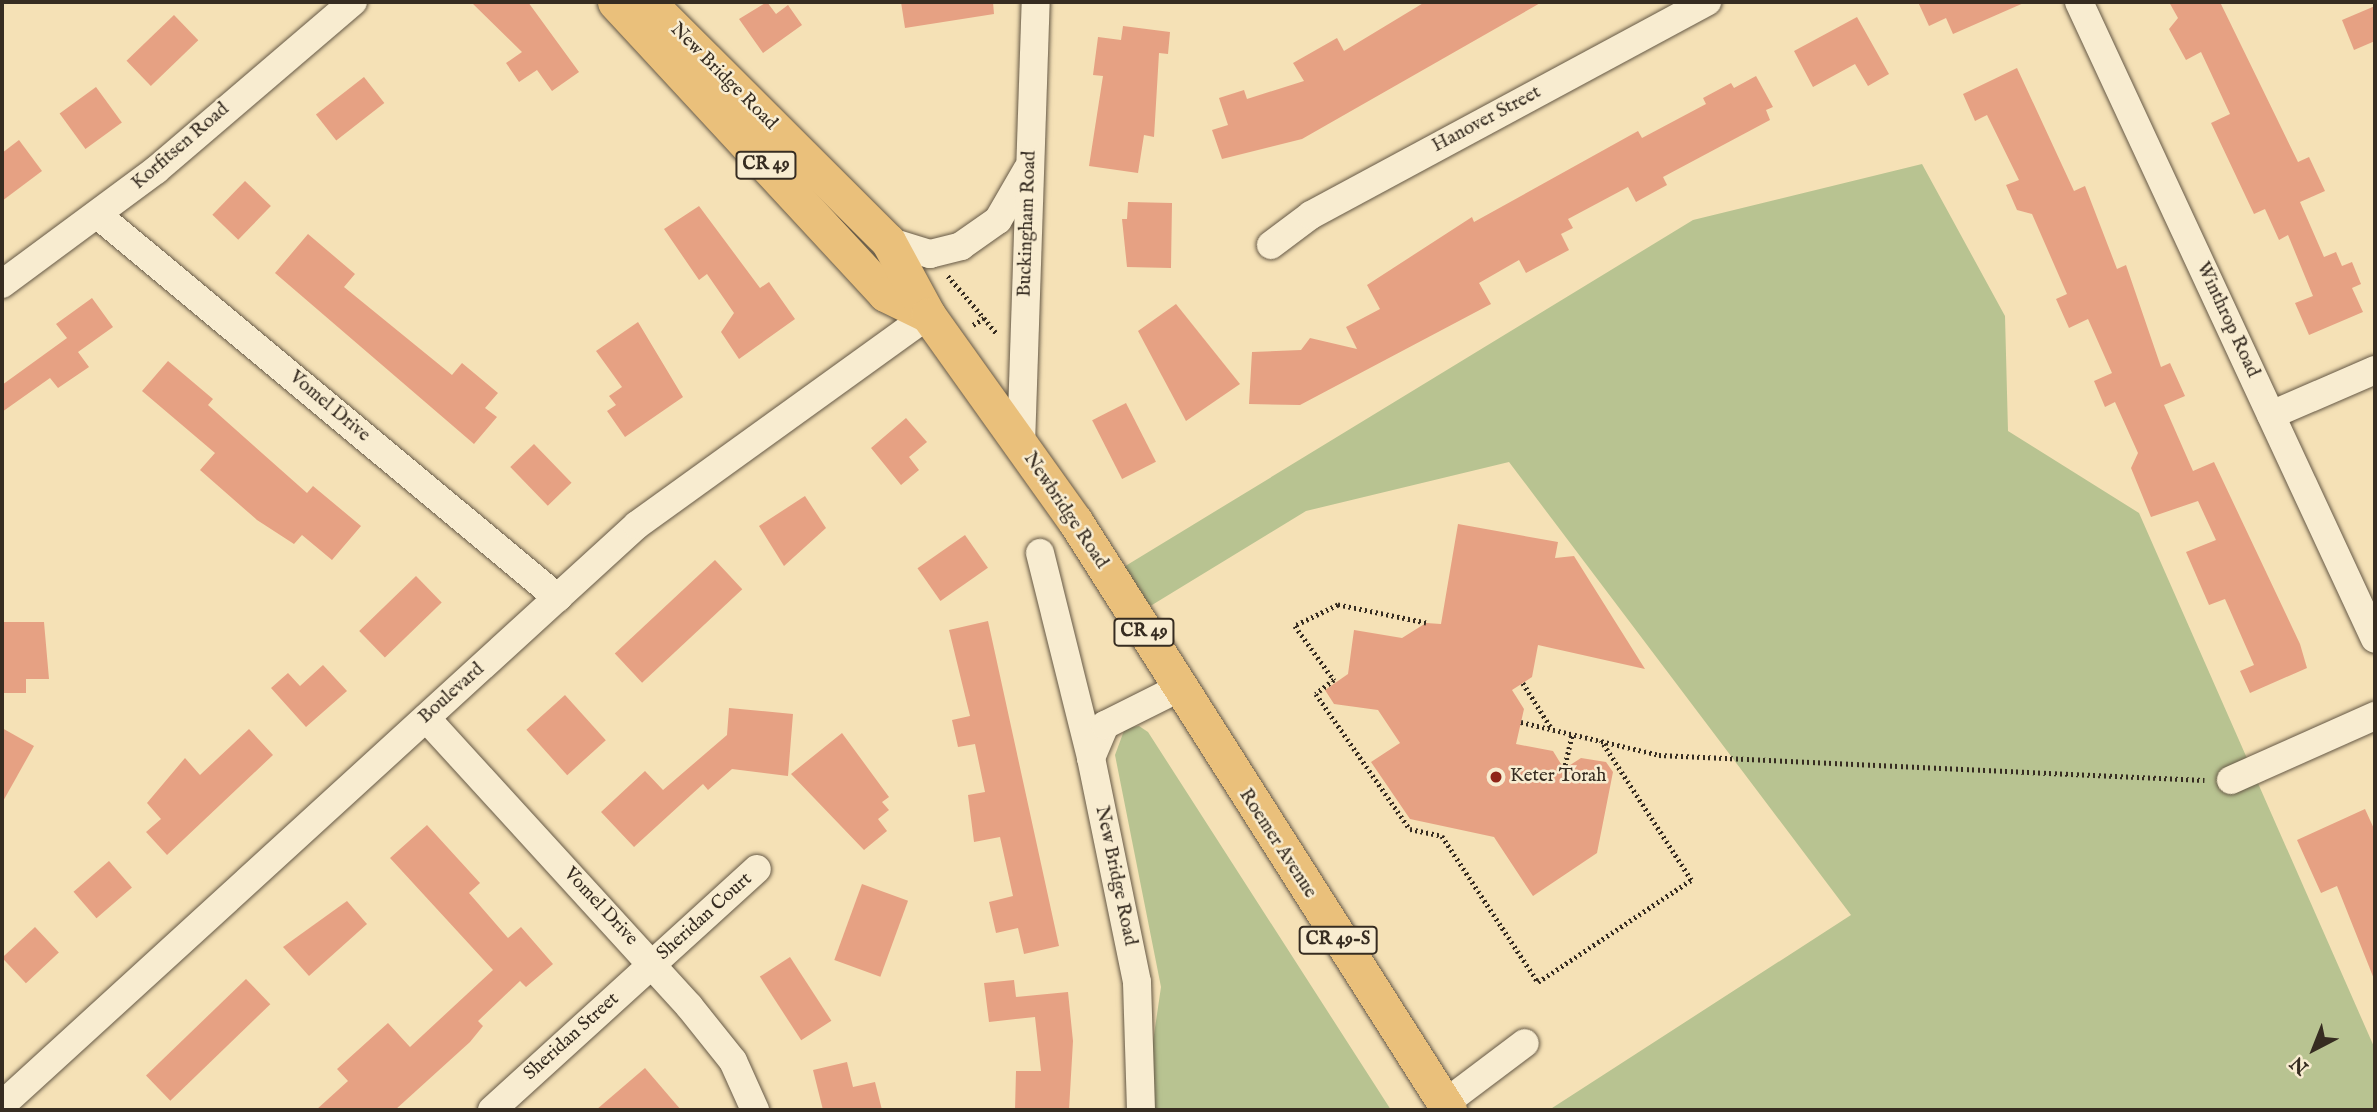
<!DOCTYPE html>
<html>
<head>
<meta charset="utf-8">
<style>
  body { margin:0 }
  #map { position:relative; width:2377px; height:1112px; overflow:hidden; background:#f5e1b6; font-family:"IM FELL English",serif }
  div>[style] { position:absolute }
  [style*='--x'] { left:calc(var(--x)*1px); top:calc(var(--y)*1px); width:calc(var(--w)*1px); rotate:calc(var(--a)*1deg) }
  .green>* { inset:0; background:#b8c391 }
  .building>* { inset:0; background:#e6a183; transform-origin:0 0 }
  .path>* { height:4.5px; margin-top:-2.25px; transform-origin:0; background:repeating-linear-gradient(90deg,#362c21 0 2px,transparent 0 5.5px) }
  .roads { filter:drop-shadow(0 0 2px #665946) drop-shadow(0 0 2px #665946) }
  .minor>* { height:28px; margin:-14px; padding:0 14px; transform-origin:14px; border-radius:14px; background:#f8ecd0 }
  .major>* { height:35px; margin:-17.5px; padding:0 17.5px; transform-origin:17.5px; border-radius:17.5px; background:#eac07b }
  .dots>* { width:19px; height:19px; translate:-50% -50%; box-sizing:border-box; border:4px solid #f8ecd0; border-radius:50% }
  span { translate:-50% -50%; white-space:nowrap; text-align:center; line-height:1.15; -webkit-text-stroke:5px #f8ecd0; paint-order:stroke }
  .shield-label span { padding:2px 5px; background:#f8ecd0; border:2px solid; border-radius:5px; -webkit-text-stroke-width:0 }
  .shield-label { font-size:18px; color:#362c21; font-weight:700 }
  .street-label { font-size:19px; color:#362c21 }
  .poi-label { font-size:19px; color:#362c21 }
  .left { translate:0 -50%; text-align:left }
  .frame { position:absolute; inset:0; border:4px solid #362c21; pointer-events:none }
  .north { position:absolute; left:2279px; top:1014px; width:70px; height:70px; -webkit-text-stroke:5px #f8ecd0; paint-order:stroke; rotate:222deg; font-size:19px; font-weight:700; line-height:28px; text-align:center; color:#362c21 }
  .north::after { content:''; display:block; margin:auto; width:24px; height:32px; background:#362c21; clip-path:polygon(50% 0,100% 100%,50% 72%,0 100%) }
</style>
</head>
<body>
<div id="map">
  <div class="green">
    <i style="clip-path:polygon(1922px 164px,2005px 316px,2008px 431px,2139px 513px,2375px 1049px,2375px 1110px,1549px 1110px,1851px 915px,1509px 462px,1306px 511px,1134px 616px,1109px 576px,1693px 220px)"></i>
    <i style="clip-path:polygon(1139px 726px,1148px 732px,1391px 1110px,1143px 1110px,1161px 987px,1115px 755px,1125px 728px)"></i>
  </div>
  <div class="building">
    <i style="clip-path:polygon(471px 2px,528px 2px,579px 72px,552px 91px,537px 70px,519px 82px,506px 63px,522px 52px)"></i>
    <i style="clip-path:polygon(767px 2px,776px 14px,788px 5px,802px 25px,763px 53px,739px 19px)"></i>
    <i style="clip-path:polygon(901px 2px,993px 2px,994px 14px,905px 28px)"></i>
    <i style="clip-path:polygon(1425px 2px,1542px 2px,1302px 139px,1222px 159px,1212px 130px,1228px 125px,1219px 98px,1244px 90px,1247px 99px,1304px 81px,1293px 63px,1337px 38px,1344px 51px)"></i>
    <i style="clip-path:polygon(1918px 2px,2026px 2px,1953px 34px,1946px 18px,1929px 26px)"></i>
    <i style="clip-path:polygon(2169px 2px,2220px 2px,2298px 162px,2309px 157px,2325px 191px,2300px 202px,2324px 257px,2336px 252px,2342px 266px,2352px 262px,2361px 284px,2352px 288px,2363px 312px,2309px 335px,2295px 303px,2313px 296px,2288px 235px,2279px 240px,2265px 209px,2254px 214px,2211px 123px,2230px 114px,2201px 52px,2186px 60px,2169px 29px,2178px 18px)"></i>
    <i style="clip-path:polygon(2375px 6px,2375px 41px,2354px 50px,2342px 20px)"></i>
    <i style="left:174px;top:15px;width:35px;height:66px;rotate:46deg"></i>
    <i style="clip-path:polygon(1857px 17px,1889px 74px,1868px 86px,1855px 64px,1813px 87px,1794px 51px)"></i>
    <i style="clip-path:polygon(1123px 26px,1170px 32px,1168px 54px,1159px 53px,1154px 137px,1144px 135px,1138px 173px,1089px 166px,1103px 76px,1093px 75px,1098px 37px,1121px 40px)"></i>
    <i style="clip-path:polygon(2017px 68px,2074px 191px,2085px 186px,2117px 269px,2126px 265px,2161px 367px,2170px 363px,2185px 396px,2164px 405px,2193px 471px,2214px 462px,2300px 644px,2307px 668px,2250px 693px,2240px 671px,2254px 665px,2225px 599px,2209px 605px,2186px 552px,2216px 540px,2198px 501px,2151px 517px,2131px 468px,2138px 453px,2115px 402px,2105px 407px,2094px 381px,2112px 373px,2088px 319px,2069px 328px,2056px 299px,2067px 294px,2032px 214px,2017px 210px,2006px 185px,2019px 180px,1987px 115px,1975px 121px,1963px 94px)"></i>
    <i style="clip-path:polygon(1756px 76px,1773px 107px,1766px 110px,1770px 120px,1663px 177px,1667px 185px,1636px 202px,1628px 187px,1568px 219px,1573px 228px,1561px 234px,1569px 250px,1526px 273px,1519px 260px,1479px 283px,1491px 304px,1300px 405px,1249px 404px,1252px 352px,1301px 350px,1310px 338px,1357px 349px,1346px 327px,1380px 309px,1367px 285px,1472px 217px,1474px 222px,1638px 131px,1642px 138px,1706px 104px,1703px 98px,1731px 83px,1734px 88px)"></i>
    <i style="left:364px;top:77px;width:33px;height:61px;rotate:52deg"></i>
    <i style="left:96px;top:87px;width:44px;height:45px;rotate:54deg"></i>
    <i style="clip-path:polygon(19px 140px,42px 171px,2px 201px,2px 153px)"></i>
    <i style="left:245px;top:181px;width:36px;height:47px;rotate:44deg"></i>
    <i style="clip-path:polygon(1128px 202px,1172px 203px,1171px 268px,1127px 267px,1122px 219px,1127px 219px)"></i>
    <i style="clip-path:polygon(699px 206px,760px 288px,769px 282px,795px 319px,739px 359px,721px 332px,734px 313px,707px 274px,699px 280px,664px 229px)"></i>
    <i style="clip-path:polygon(308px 234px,355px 274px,344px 287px,452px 375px,462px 363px,498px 393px,485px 408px,497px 417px,474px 444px,275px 273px)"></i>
    <i style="clip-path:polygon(92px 298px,113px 327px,78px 352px,89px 367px,58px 388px,50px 378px,2px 412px,2px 385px,67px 338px,56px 324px)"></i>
    <i style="clip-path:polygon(1176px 304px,1240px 384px,1186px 421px,1138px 331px)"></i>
    <i style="clip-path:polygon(638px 322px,683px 397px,625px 437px,607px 411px,616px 405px,609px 396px,622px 387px,596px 351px)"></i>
    <i style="clip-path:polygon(168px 361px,213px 399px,208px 405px,307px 493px,313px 486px,361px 526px,332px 560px,302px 535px,294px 544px,257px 520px,200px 470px,215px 453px,142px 391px)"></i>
    <i style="left:1126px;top:403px;width:66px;height:38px;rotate:63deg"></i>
    <i style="clip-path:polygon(906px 418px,927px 442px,909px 457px,919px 470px,901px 485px,871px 448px)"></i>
    <i style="left:534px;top:444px;width:54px;height:33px;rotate:46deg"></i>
    <i style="clip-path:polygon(805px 496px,826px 528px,784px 566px,759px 526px)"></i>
    <i style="clip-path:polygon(1458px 524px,1558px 542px,1555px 558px,1574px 556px,1645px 669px,1538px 645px,1532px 677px,1512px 690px,1524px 709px,1516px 744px,1553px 751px,1564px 769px,1581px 758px,1606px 762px,1613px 772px,1597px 853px,1533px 896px,1494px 837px,1410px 819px,1371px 762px,1400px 743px,1378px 710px,1334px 704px,1325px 690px,1348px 674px,1354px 630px,1402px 638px,1426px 623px,1441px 624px)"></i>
    <i style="left:965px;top:535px;width:40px;height:58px;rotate:55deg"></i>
    <i style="left:715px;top:560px;width:40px;height:137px;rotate:47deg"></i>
    <i style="left:416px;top:576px;width:37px;height:79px;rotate:46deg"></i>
    <i style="clip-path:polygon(988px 621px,1059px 946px,1024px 954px,1018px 928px,996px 933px,989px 902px,1013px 896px,1000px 837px,974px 842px,968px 795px,985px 792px,975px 744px,958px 747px,952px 720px,970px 716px,949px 630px)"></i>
    <i style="clip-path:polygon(2px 622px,44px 622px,49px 679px,26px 679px,26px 693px,2px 693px)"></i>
    <i style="clip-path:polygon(323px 665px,347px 691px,306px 727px,271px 688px,288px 673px,300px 686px)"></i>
    <i style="left:565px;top:695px;width:61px;height:52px;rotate:48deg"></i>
    <i style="clip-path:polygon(729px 708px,793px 714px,788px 776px,732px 769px,708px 790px,703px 784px,634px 847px,601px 812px,645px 771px,663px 790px,727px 735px)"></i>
    <i style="clip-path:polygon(2px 728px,34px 746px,2px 803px)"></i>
    <i style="clip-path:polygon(249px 729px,273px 755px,167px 855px,146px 832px,161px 819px,147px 803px,185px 758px,200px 775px)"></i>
    <i style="clip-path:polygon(842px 733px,889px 797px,882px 802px,889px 810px,878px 819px,887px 831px,864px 850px,791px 774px)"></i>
    <i style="clip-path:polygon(2365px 809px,2375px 831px,2374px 979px,2337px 886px,2321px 893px,2297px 840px)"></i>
    <i style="clip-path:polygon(427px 825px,480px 883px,469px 893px,508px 938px,521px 927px,553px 964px,526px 987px,520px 981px,478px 1021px,483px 1026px,470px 1042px,395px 1110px,316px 1110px,348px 1081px,337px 1069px,388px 1023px,410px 1047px,493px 970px,390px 858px)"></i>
    <i style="left:109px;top:861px;width:35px;height:47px;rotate:49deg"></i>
    <i style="left:862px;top:884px;width:49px;height:81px;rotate:20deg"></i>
    <i style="clip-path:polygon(347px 901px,367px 924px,309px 976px,283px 947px)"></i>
    <i style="left:35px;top:927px;width:35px;height:45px;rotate:47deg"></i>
    <i style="left:790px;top:957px;width:76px;height:36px;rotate:57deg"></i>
    <i style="left:246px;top:979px;width:35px;height:139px;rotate:46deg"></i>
    <i style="clip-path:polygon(1014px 980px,1016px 997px,1068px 992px,1073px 1041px,1069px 1110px,1015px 1110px,1016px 1071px,1041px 1071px,1035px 1017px,989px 1022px,984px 983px)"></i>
    <i style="clip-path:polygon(847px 1062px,853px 1087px,875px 1082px,882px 1110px,823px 1110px,813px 1070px)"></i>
    <i style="clip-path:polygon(645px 1068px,681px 1110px,596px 1110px)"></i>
  </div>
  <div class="path">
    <i style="--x:948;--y:276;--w:55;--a:49.4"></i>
    <i style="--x:973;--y:325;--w:13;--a:-32"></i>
    <i style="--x:984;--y:318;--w:19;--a:51"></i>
    <i style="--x:1426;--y:623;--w:90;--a:-168.4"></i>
    <i style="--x:1338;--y:605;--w:48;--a:154"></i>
    <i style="--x:1295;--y:626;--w:67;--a:54.2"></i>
    <i style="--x:1334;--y:680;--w:23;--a:142"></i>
    <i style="--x:1316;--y:694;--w:165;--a:55.2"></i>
    <i style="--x:1410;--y:829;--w:33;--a:12"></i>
    <i style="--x:1442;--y:836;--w:175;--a:56.7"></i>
    <i style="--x:1538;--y:982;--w:184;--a:-33.7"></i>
    <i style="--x:1691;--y:880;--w:166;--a:-122.9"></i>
    <i style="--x:1523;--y:683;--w:54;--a:57.8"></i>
    <i style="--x:1521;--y:722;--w:142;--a:13.4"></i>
    <i style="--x:1659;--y:755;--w:546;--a:2.63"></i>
    <i style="--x:1565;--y:765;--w:31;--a:-77"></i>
  </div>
  <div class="roads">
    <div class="minor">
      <i style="--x:2079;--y:2;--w:702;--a:65.08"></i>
      <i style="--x:99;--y:216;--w:597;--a:39.77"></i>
      <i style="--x:888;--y:241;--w:44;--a:17.2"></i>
      <i style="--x:930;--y:254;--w:32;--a:-14"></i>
      <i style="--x:961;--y:246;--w:45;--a:-35.1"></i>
      <i style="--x:998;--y:220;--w:58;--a:-59.9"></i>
      <i style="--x:1271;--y:245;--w:50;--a:-36.9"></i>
      <i style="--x:1311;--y:215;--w:450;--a:-28.3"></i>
      <i style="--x:2;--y:284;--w:192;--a:-36.5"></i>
      <i style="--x:156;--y:170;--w:259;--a:-40.5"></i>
      <i style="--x:2271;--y:415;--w:113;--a:-23.4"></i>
      <i style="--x:1021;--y:445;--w:443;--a:-88.1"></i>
      <i style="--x:1040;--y:553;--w:211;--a:76"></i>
      <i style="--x:426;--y:718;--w:390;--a:47.6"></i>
      <i style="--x:689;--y:1006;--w:70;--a:51.3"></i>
      <i style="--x:733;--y:1061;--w:54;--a:65.8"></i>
      <i style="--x:2231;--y:780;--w:158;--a:-24"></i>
      <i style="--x:1444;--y:1104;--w:101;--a:-37"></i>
      <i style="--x:2;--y:1105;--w:860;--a:-42.41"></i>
      <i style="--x:637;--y:525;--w:359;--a:-35.8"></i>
      <i style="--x:492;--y:1110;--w:358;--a:-42.3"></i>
      <i style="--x:1141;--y:1110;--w:128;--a:-91.8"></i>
      <i style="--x:1137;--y:982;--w:229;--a:-101.6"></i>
      <i style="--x:1091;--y:758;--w:36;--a:-67"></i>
      <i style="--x:1105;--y:725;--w:80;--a:-26.6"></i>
    </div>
    <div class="major">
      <i style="--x:615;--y:2;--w:398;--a:47.2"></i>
      <i style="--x:885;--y:294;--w:48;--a:26"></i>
      <i style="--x:648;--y:2;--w:339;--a:44.9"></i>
      <i style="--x:888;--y:241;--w:84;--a:61.6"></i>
      <i style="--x:928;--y:315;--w:253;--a:54.5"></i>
      <i style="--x:1075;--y:521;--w:698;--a:57.59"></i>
    </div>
  </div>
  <div class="dots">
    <i style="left:1496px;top:777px;background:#8f2418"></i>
  </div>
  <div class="shield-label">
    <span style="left:766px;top:165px">CR 49</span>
    <span style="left:1144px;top:632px">CR 49</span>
    <span style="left:1338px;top:940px">CR 49-S</span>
  </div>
  <div class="street-label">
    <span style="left:723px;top:77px;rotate:45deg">New Bridge Road</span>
    <span style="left:1487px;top:120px;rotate:-28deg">Hanover Street</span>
    <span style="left:181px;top:147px;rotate:-41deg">Korfitsen Road</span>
    <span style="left:1028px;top:224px;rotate:-88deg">Buckingham Road</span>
    <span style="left:2227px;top:320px;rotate:65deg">Winthrop Road</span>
    <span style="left:329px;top:407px;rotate:40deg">Vomel Drive</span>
    <span style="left:1065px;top:511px;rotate:56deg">Newbridge Road</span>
    <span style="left:452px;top:694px;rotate:-42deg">Boulevard</span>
    <span style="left:1277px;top:844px;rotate:57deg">Roemer Avenue</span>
    <span style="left:1115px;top:876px;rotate:78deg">New Bridge Road</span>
    <span style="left:600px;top:907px;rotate:47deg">Vomel Drive</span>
    <span style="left:705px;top:917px;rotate:-42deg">Sheridan Court</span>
    <span style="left:572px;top:1037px;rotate:-42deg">Sheridan Street</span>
  </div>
  <div class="poi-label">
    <span class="left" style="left:1510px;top:777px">Keter Torah</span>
  </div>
  <div class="frame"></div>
  <div class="north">N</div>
</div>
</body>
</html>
